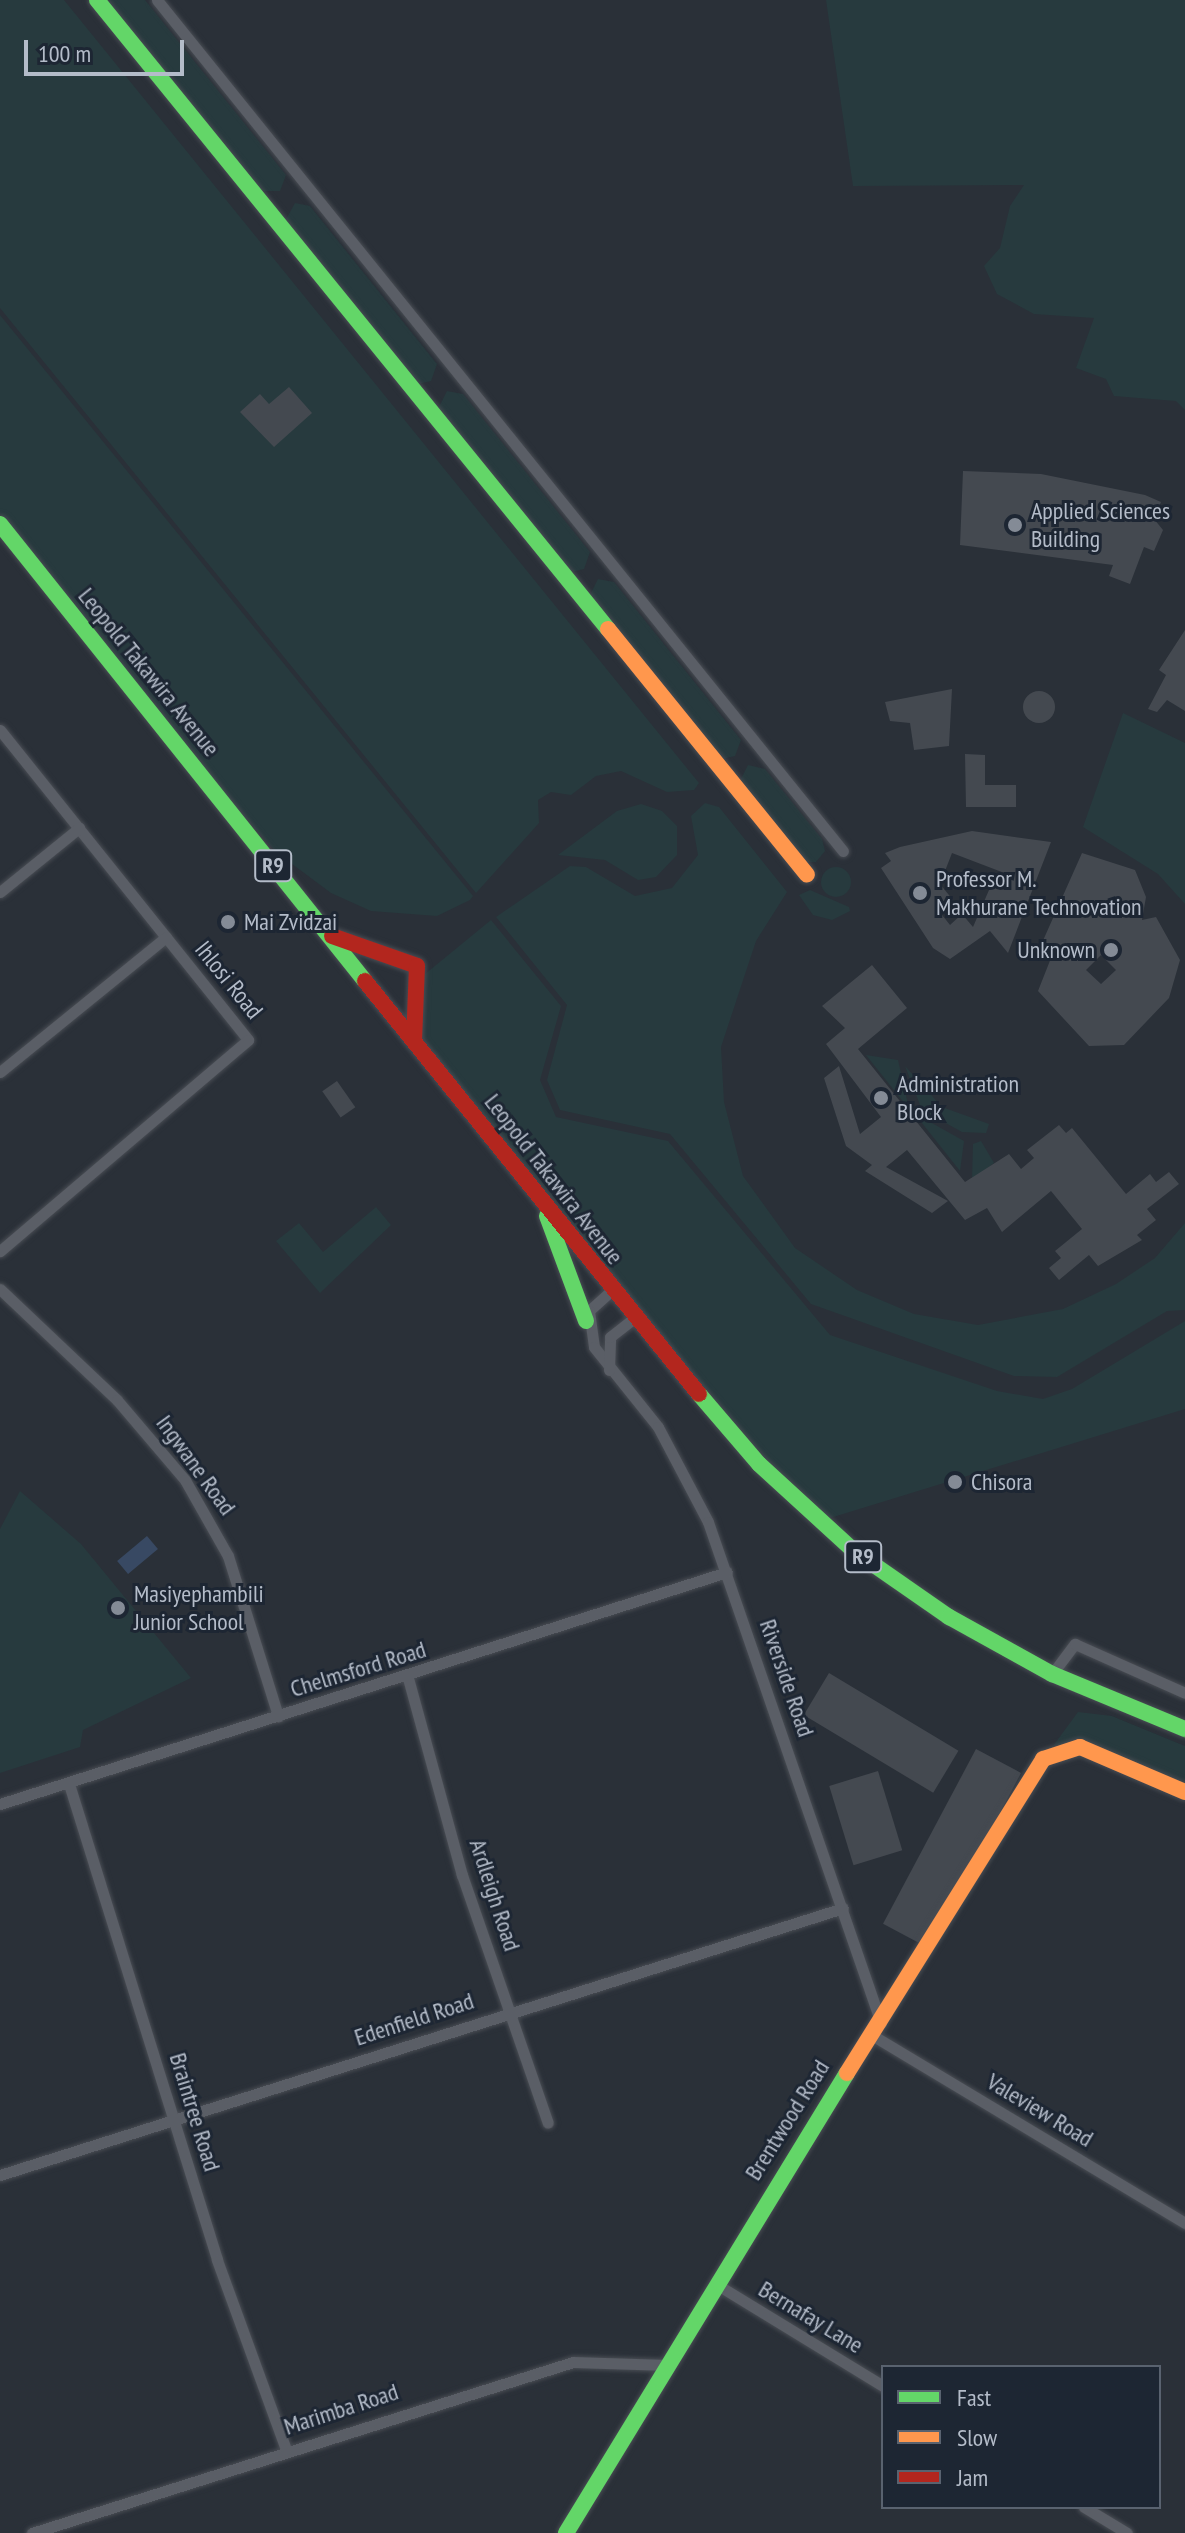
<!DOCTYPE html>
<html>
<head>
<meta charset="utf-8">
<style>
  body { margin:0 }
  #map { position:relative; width:1185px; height:2533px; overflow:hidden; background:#2a3038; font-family:"PT Sans Narrow",sans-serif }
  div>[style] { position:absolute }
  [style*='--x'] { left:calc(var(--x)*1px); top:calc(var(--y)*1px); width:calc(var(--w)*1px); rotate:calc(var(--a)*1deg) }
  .green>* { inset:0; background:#273a3e }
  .round { border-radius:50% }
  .water>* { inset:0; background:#384963; transform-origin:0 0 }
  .building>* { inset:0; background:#444950; transform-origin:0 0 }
  .roads { filter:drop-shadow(0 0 2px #484c53) drop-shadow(0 0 2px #484c53) }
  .street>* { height:11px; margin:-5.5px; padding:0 5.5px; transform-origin:5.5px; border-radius:5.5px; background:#5a5e66 }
  .fast>* { height:16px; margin:-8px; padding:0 8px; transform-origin:8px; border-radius:8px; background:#63d668 }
  .slow>* { height:16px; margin:-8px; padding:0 8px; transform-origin:8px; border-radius:8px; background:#ff974d }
  .jam>* { height:16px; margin:-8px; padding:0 8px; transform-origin:8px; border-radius:8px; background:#b3261e }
  .dots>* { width:22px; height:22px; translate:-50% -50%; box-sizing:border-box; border:4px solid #1d2633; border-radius:50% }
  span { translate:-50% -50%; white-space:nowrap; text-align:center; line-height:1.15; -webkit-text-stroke:6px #1d2633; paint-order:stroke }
  .shield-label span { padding:2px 6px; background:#1d2633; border:2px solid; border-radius:6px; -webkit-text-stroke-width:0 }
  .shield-label { font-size:22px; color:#b4bcc9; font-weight:700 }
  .poi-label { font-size:24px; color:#b4bcc9 }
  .left { translate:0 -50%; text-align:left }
  .right { translate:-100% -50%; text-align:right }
  .street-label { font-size:24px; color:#b4bcc9 }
  .legend { position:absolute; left:881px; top:2365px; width:280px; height:144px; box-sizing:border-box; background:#1d2633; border:2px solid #59626f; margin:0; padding:10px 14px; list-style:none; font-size:24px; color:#b4bcc9 }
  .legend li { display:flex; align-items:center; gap:16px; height:40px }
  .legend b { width:40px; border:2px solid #59626f }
  .scale { position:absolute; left:24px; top:40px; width:160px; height:36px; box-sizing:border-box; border:4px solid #b4bcc9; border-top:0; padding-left:10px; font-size:24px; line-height:28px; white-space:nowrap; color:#b4bcc9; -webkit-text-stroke:6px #1d2633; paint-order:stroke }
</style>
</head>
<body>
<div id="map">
  <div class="green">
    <i style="clip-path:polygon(0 0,64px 0,699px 783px,694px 790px,667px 792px,621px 771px,596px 776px,571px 795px,551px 792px,538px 800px,539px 823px,476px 893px,0 308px)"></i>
    <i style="clip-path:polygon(105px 0,145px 0,286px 175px,280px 191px,260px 191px)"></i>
    <i style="clip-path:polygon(826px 0,1185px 0,1185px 441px,1185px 410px,1176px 401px,1114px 396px,1106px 379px,1076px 368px,1094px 318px,1034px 314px,997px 294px,984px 266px,1000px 248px,1010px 206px,1024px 185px,853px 186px)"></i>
    <i style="clip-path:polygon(295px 203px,310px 206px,437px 364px,431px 381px,418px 384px,284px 223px)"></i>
    <i style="clip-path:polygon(0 315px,473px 896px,470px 900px,437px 916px,371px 911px,331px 893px,276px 852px,215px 783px,0 515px)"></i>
    <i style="clip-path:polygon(447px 391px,463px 394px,590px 552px,584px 569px,571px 572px,437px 411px)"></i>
    <i style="clip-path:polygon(598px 579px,614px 582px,741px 740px,735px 756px,722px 759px,588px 599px)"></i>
    <i style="clip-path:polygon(1123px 713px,1185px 743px,1185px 904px,1158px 874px,1083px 827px)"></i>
    <i style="clip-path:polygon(748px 765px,765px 769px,822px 839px,825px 851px,816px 862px,804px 862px,740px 781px)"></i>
    <i style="clip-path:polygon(705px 803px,719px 807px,787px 892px,756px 941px,721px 1047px,724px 1102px,743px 1176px,795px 1248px,857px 1290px,914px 1314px,978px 1325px,1063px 1309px,1116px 1284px,1155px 1258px,1185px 1223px,1185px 1310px,1167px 1311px,1057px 1377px,1014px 1376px,811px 1304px,670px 1134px,560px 1110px,547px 1080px,567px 1005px,496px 917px,570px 866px,586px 867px,635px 896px,672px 888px,698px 855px,691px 816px)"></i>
    <i style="clip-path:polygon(641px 804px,662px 811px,677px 826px,677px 855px,656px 877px,638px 880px,605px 860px,558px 855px,617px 811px)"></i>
    <i class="round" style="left:821px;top:867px;width:30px;height:30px"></i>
    <i style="clip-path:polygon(810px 890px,849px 907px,850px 911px,832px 920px,813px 915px,799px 895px)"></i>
    <i style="clip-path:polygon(491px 920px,561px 1006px,540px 1080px,556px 1117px,668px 1141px,830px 1335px,997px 1391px,1043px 1399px,1072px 1389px,1185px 1321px,1185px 1409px,830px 1518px,767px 1460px,656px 1331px,427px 1045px,417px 1027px,419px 979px)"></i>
    <i style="clip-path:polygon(866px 1055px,898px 1060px,909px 1109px)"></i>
    <i style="clip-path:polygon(905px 1066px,942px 1107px,989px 1124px,986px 1133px,962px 1132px,922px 1110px)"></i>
    <i style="clip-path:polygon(914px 1113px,964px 1141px,960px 1171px)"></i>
    <i style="clip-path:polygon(981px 1141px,994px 1163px,972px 1181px,973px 1144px)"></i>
    <i style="clip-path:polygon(376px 1207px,391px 1225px,320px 1293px,276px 1241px,299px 1223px,323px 1252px)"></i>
    <i style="clip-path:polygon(20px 1491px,81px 1544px,191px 1678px,83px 1730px,80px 1747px,0 1773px,0 1529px)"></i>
    <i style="clip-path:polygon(1078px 1712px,1112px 1716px,1185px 1746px,1185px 1788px,1079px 1743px,1053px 1746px)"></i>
  </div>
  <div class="water">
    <i style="left:147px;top:1536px;width:17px;height:39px;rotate:50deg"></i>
  </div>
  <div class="building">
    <i style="clip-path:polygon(289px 387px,312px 413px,274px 447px,240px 412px,260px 394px,269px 404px)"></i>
    <i style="clip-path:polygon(963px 471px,1041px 474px,1145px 495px,1161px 502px,1154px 519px,1163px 530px,1154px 551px,1144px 547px,1130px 584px,1109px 576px,1113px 565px,960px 545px)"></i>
    <i style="clip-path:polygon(1185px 630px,1185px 711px,1167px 700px,1157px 712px,1148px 709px,1166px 675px,1159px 670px)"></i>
    <i style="clip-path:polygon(952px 689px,949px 746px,914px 750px,910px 723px,890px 721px,885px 702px)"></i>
    <i class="round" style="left:1023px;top:691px;width:32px;height:32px"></i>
    <i style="clip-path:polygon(965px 754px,985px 755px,985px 785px,1016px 785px,1016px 807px,966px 807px)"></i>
    <i style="clip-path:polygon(evenodd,972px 831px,1051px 842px,1008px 953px,990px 931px,950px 959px,933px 948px,881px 868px,891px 861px,885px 853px,900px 847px,972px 831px,952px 853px,1007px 874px,989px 890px,973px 927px,962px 914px,950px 925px,939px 911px,953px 900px,940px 884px,952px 853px)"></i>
    <i style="clip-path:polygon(evenodd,1082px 853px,1135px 870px,1146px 897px,1142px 920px,1156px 917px,1180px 960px,1169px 998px,1124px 1045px,1089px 1046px,1038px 991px,1051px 958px,1041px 945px,1082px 853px,1101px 955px,1116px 970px,1101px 984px,1086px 970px,1101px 955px)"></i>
    <i style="clip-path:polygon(872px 965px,907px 1008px,858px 1049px,965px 1182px,1009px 1154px,1021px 1169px,1034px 1158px,1027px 1150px,1059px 1125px,1066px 1133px,1072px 1128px,1126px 1194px,1150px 1174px,1156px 1182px,1169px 1172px,1179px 1184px,1147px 1209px,1156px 1220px,1137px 1235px,1142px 1240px,1098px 1266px,1089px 1255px,1059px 1280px,1049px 1268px,1061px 1258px,1055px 1251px,1082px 1229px,1051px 1191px,1002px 1232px,987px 1208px,965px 1220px,907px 1150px,886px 1167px,948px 1201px,932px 1213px,865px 1171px,872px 1165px,846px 1146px,824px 1078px,839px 1066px,860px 1134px,881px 1117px,826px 1044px,845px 1028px,822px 1006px)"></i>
    <i style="left:337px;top:1081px;width:32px;height:18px;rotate:55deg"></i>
    <i style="left:829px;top:1673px;width:151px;height:49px;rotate:31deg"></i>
    <i style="left:976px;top:1749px;width:51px;height:198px;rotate:28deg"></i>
    <i style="left:878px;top:1771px;width:83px;height:51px;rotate:73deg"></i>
  </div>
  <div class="roads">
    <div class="street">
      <i style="--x:157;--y:0;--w:1093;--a:51.13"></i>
      <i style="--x:0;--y:730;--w:397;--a:51.3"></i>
      <i style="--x:248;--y:1040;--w:326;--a:139.6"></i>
      <i style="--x:0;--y:892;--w:102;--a:-39"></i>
      <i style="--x:0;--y:1072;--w:214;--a:-39.1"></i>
      <i style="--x:0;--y:1289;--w:161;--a:43.5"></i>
      <i style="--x:117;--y:1400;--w:105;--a:49.6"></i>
      <i style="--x:185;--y:1480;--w:87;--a:60.5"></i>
      <i style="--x:228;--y:1556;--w:168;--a:72.6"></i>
      <i style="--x:612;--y:1290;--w:31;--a:138"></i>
      <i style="--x:589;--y:1311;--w:36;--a:82"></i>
      <i style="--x:594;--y:1347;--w:102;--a:51.3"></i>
      <i style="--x:658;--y:1427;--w:107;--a:62.2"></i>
      <i style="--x:708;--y:1522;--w:530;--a:70.95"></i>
      <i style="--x:609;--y:1370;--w:33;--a:-88"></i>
      <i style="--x:610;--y:1337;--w:31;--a:-38"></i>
      <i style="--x:1052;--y:1674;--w:38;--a:-53"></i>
      <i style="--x:1075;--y:1644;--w:120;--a:24"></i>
      <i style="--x:408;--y:1678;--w:204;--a:74.7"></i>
      <i style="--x:462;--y:1875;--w:262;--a:70.9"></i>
      <i style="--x:69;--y:1784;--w:498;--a:72.7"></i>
      <i style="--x:217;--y:2260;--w:202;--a:70"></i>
      <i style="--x:0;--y:1804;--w:763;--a:-17.7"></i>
      <i style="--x:872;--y:2035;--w:365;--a:31"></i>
      <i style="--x:0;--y:2175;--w:884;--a:-17.57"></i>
      <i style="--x:716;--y:2284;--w:196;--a:31.4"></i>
      <i style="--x:1084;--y:2507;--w:50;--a:31.2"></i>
      <i style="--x:32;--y:2533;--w:567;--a:-17.54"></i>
      <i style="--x:573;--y:2362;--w:95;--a:1.8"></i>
    </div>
    <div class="fast">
      <i style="--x:97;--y:0;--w:810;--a:50.91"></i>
      <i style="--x:0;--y:524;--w:585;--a:51.39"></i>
      <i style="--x:547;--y:1216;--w:112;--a:69.6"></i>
      <i style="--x:699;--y:1394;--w:92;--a:49.4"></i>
      <i style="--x:759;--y:1464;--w:129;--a:42.5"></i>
      <i style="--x:854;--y:1551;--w:116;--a:34.8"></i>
      <i style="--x:949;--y:1617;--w:118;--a:29"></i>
      <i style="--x:1052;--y:1674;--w:144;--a:22.5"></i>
      <i style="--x:566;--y:2533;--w:539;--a:-58.58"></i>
    </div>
    <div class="slow">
      <i style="--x:608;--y:629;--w:316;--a:51"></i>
      <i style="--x:847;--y:2073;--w:370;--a:-58"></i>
      <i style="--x:1043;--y:1759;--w:39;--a:-18"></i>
      <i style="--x:1080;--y:1747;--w:114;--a:23.2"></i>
    </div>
    <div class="jam">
      <i style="--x:332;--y:936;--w:90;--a:19.4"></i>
      <i style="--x:417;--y:966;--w:74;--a:92.3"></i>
      <i style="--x:365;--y:981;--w:531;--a:51.04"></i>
    </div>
  </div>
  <div class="dots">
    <i style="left:1015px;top:525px;background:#848b96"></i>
    <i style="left:920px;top:893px;background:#848b96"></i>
    <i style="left:228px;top:922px;background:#848b96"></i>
    <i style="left:1111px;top:950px;background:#848b96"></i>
    <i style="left:881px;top:1098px;background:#848b96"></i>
    <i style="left:955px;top:1482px;background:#848b96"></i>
    <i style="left:118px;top:1608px;background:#848b96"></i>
  </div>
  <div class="shield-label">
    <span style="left:273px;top:866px">R9</span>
    <span style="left:863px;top:1557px">R9</span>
  </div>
  <div class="poi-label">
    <span class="left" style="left:1031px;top:525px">Applied Sciences<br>Building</span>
    <span class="left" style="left:936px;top:893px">Professor M.<br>Makhurane Technovation</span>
    <span class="left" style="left:244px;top:922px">Mai Zvidzai</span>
    <span class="right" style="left:1095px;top:950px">Unknown</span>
    <span class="left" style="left:897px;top:1098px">Administration<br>Block</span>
    <span class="left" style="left:971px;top:1482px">Chisora</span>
    <span class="left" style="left:134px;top:1608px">Masiyephambili<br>Junior School</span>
  </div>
  <div class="street-label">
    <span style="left:149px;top:672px;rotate:51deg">Leopold Takawira Avenue</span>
    <span style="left:229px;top:980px;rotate:51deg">Ihlosi Road</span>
    <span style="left:554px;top:1179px;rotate:52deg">Leopold Takawira Avenue</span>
    <span style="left:196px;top:1465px;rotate:54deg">Ingwane Road</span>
    <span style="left:358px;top:1669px;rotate:-17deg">Chelmsford Road</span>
    <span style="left:787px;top:1678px;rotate:71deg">Riverside Road</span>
    <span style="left:495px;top:1895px;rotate:72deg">Ardleigh Road</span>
    <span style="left:414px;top:2019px;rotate:-18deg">Edenfield Road</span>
    <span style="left:1040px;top:2110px;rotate:31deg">Valeview Road</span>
    <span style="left:195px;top:2112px;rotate:73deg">Braintree Road</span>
    <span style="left:787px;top:2120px;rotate:-58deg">Brentwood Road</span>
    <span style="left:811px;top:2317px;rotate:31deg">Bernafay Lane</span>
    <span style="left:341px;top:2409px;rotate:-18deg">Marimba Road</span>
  </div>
  <ul class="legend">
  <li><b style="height:10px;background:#63d668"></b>Fast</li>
  <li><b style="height:10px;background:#ff974d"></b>Slow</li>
  <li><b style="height:10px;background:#b3261e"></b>Jam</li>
  </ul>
  <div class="scale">100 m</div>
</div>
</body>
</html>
